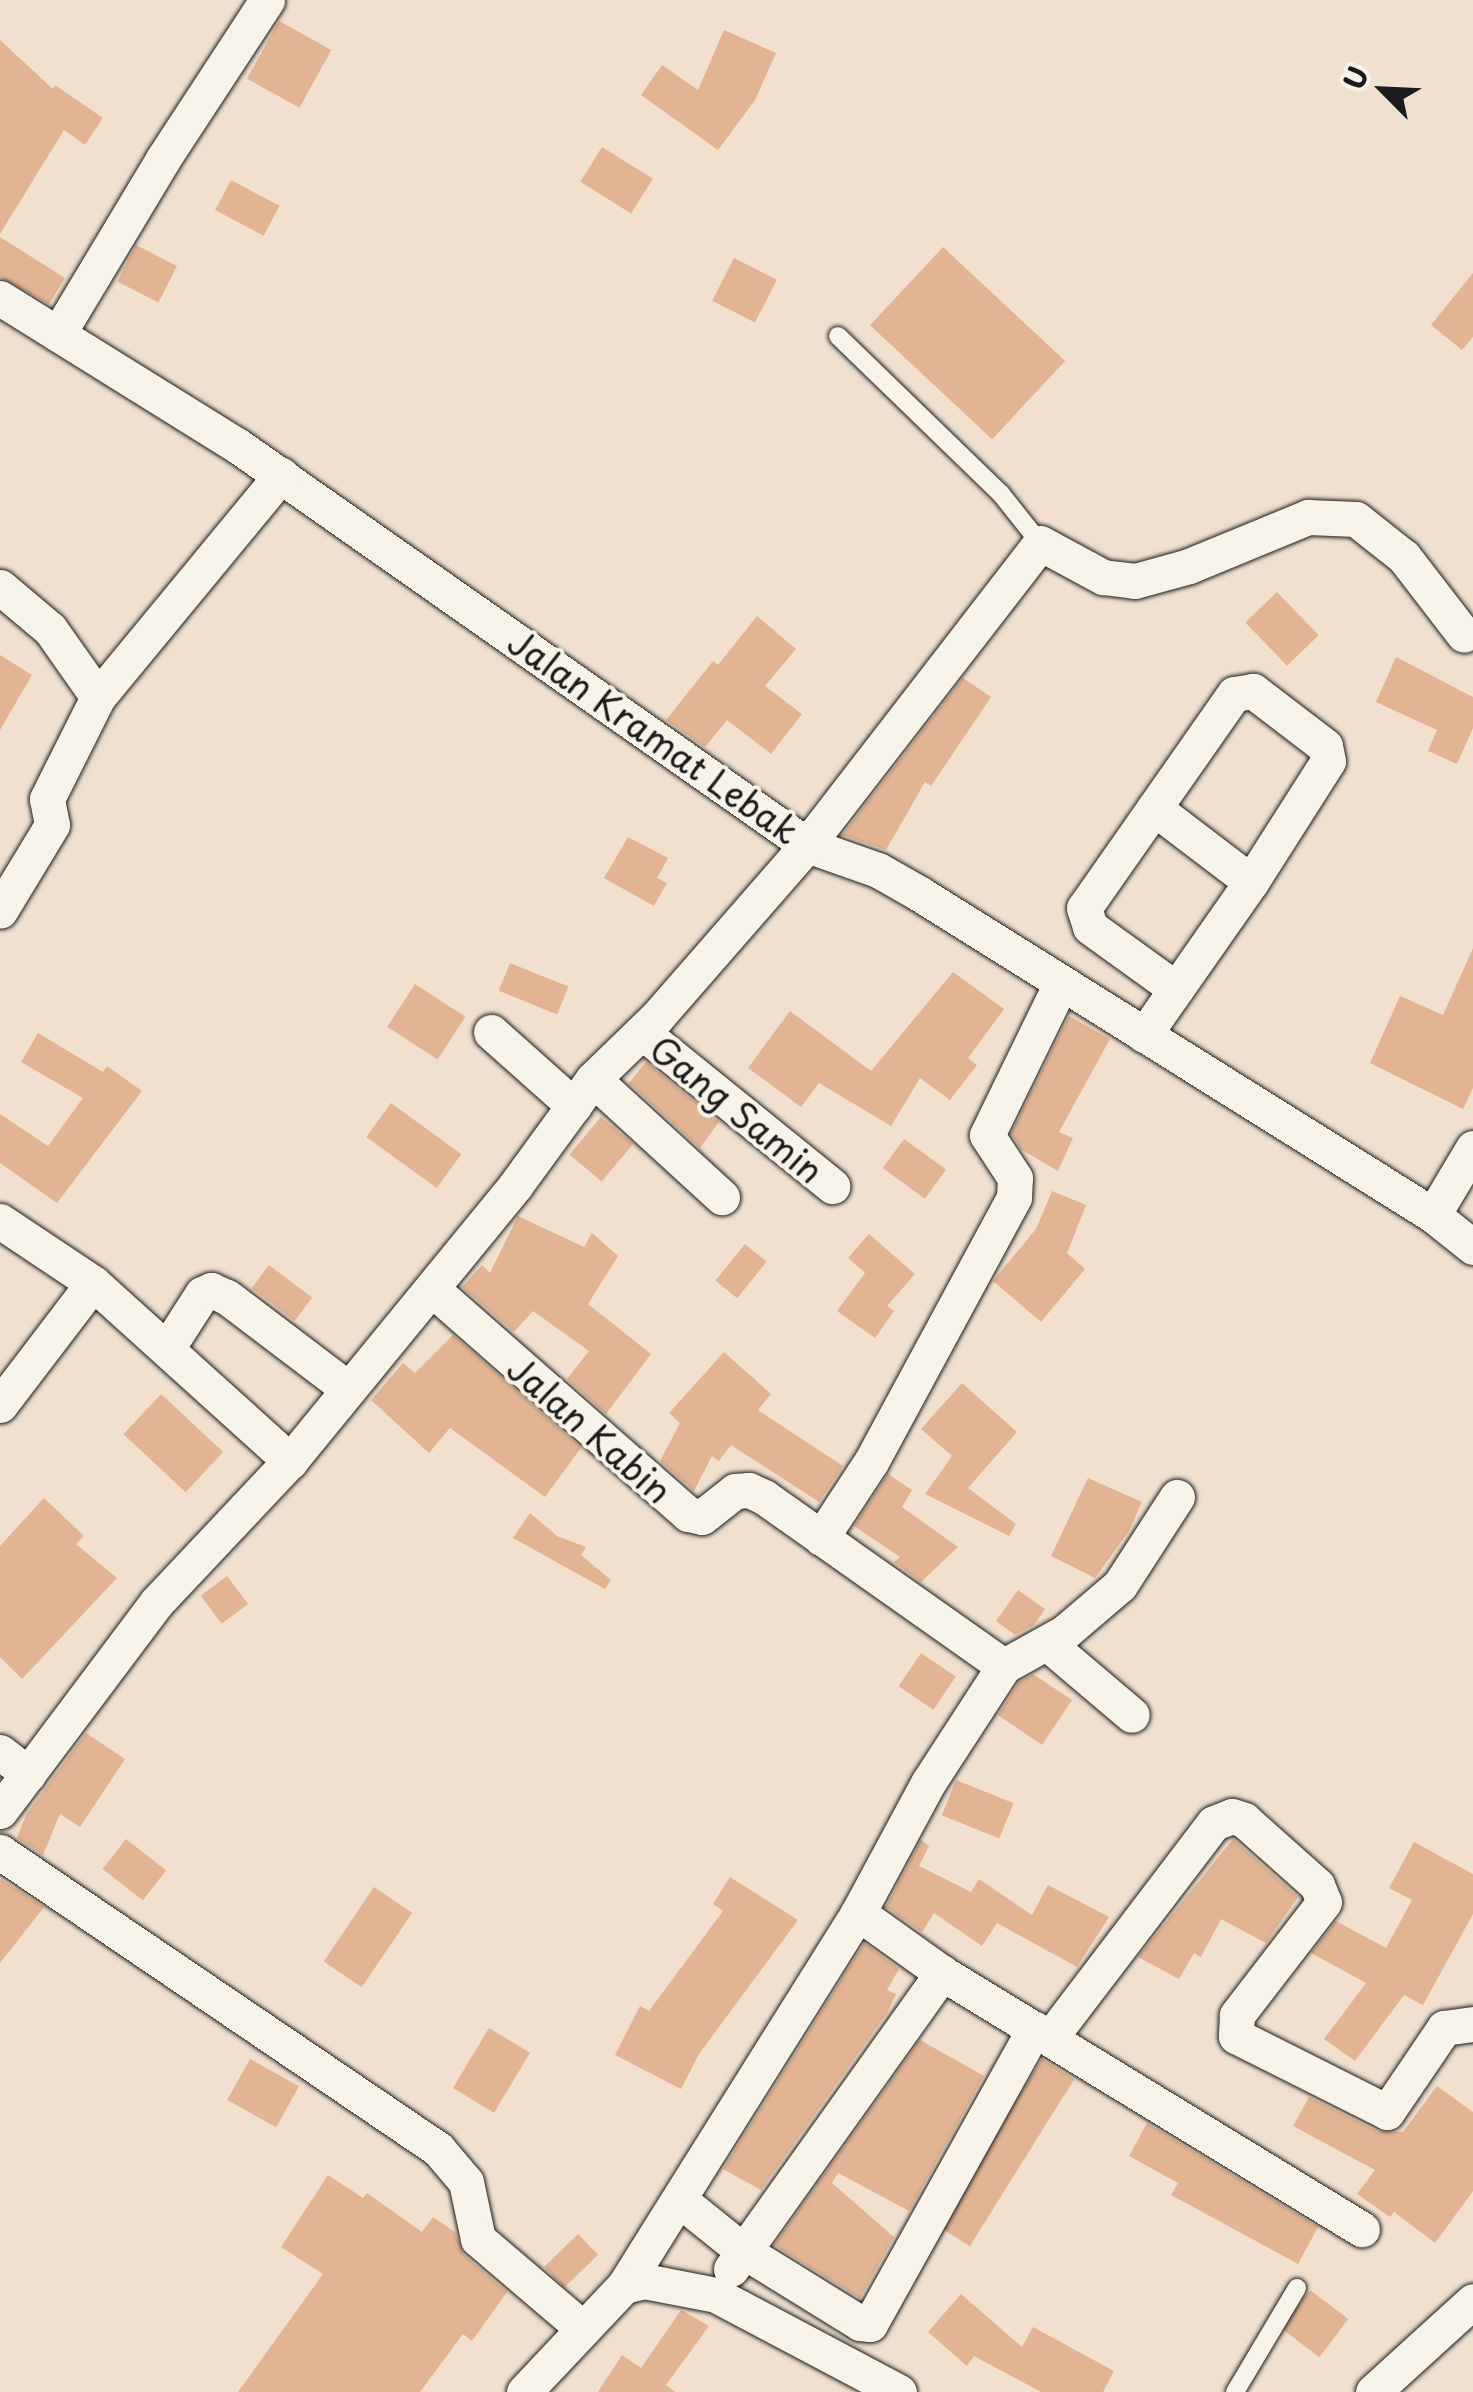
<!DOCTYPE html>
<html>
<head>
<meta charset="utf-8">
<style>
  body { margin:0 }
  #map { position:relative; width:1473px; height:2392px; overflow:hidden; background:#f1e0ce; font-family:"Playpen Sans",sans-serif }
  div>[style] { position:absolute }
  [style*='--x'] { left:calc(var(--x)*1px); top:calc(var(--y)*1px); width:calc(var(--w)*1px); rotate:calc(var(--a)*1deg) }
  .building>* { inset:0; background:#e2b493; transform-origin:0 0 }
  .roads { filter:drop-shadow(0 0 2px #1c1c1c) drop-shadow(0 0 2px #1c1c1c) }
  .lane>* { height:18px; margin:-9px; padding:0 9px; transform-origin:9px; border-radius:9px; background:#f7f3e8 }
  .street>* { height:35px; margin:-17.5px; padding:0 17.5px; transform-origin:17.5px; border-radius:17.5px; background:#f7f3e8 }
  span { translate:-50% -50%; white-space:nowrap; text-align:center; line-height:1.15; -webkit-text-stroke:8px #f7f3e8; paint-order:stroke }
  .street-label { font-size:35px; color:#1c1c1c }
  .north { position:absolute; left:1333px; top:40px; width:100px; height:100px; -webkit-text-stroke:8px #f7f3e8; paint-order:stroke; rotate:294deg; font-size:28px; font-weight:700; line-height:40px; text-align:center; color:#1c1c1c }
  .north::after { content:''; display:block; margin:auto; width:35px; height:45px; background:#1c1c1c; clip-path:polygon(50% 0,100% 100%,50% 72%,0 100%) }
</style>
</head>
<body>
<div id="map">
  <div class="building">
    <i style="left:279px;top:21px;width:60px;height:66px;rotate:29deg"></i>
    <i style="clip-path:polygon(724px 30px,776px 53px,755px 100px,718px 150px,641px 95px,662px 65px,698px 90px)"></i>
    <i style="clip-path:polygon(0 40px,53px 89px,55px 85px,103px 118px,85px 145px,64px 130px,0 234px)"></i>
    <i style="left:602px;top:147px;width:60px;height:41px;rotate:32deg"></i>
    <i style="left:231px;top:180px;width:55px;height:34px;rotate:28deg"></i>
    <i style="clip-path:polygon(0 237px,65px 278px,49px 304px,0 277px)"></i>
    <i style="left:136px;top:245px;width:46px;height:41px;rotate:27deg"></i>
    <i style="left:943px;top:247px;width:167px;height:107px;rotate:43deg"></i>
    <i style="left:734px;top:258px;width:48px;height:48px;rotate:27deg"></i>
    <i style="clip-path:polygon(1473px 273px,1473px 337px,1462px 350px,1431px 325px)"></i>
    <i style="left:1277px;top:592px;width:60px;height:44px;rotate:46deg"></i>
    <i style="clip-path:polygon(757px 616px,796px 649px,765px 686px,802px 714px,771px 754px,727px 720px,705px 747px,666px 720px,713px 661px,718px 665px)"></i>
    <i style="clip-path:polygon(0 655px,32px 675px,0 730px)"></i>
    <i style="clip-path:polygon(1396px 657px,1473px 697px,1473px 728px,1457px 764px,1428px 751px,1437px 730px,1376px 702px)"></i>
    <i style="clip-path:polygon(963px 678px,991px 697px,931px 786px,925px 782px,886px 850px,842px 835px)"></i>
    <i style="clip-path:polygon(628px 837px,668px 858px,657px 878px,667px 883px,654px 906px,604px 878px)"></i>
    <i style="clip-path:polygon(1473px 948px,1473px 1088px,1463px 1109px,1370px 1063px,1400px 996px,1443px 1015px)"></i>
    <i style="left:510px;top:963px;width:63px;height:30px;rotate:22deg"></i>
    <i style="clip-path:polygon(953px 972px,1004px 1009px,968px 1058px,977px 1065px,950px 1100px,920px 1078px,891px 1126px,819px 1083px,801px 1107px,748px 1068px,790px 1011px,871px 1071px)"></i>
    <i style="left:415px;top:984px;width:60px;height:51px;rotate:33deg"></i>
    <i style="clip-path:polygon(1069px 1016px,1110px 1039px,1059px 1132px,1073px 1138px,1058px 1171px,1022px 1150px,1011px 1133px)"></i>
    <i style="clip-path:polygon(38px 1033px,103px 1072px,107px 1066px,142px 1091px,57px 1203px,0 1163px,0 1114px,48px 1146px,83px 1098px,21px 1062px)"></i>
    <i style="clip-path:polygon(646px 1062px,719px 1122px,700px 1148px,629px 1083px)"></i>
    <i style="left:391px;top:1103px;width:87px;height:42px;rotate:36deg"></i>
    <i style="left:601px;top:1117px;width:42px;height:49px;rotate:40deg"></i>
    <i style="left:904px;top:1139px;width:52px;height:36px;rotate:36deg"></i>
    <i style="clip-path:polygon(1052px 1191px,1086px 1205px,1067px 1253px,1085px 1269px,1041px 1322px,993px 1281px,1036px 1229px)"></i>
    <i style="clip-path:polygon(518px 1216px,584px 1247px,592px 1233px,618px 1256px,588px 1304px,651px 1354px,606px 1414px,567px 1379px,589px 1351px,533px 1311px,514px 1332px,462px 1287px,482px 1265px,490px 1273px)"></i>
    <i style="clip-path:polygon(869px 1234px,915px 1274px,887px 1306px,894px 1311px,875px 1338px,837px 1311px,865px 1273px,848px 1258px)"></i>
    <i style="left:745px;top:1244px;width:28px;height:47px;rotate:39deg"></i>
    <i style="left:269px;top:1265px;width:54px;height:29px;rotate:37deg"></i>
    <i style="clip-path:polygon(453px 1335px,581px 1448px,545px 1497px,450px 1428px,429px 1453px,371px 1400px,403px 1363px,415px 1373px)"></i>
    <i style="clip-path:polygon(724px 1352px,771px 1394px,758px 1410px,843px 1466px,819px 1502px,731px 1445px,719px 1461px,712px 1456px,694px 1491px,660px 1461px,680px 1423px,669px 1413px)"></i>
    <i style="clip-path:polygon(962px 1383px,1017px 1432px,968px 1488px,1016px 1524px,1009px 1536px,925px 1494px,952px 1456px,921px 1429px)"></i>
    <i style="left:161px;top:1394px;width:85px;height:55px;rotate:43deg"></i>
    <i style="clip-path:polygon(888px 1474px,912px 1490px,902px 1507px,958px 1547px,921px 1582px,894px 1562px,900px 1557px,854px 1526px)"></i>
    <i style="clip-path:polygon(1088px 1478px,1142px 1502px,1129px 1531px,1095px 1578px,1051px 1556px)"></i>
    <i style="clip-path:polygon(44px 1498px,84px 1536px,76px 1544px,117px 1578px,22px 1679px,0 1657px,0 1546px)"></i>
    <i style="clip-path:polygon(530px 1513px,557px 1536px,586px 1547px,581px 1555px,611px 1580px,605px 1589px,513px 1538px)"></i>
    <i style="left:227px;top:1576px;width:35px;height:33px;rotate:53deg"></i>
    <i style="clip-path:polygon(1018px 1590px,1045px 1609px,1034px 1625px,1015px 1635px,996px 1621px)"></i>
    <i style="left:921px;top:1653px;width:42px;height:40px;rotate:34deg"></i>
    <i style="clip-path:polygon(1033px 1674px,1072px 1700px,1042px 1745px,998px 1715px,1019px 1682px)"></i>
    <i style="clip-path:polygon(86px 1733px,125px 1759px,80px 1827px,60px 1814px,43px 1855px,17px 1838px,26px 1815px)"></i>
    <i style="left:956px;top:1780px;width:62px;height:38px;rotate:22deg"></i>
    <i style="left:126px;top:1839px;width:51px;height:38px;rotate:38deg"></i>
    <i style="clip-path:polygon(1233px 1839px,1298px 1897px,1266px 1943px,1221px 1919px,1201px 1957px,1194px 1953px,1179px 1979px,1138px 1957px)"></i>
    <i style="clip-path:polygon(921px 1840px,929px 1846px,919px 1866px,971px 1892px,979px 1879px,1032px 1915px,1048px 1885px,1109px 1917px,1077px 1967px,997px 1923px,982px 1946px,934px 1913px,922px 1932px,886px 1907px)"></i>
    <i style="clip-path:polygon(1414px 1842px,1473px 1874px,1473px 1914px,1423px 2005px,1404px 1995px,1355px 2061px,1324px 2039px,1366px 1983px,1311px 1953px,1336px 1921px,1386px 1948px,1412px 1900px,1389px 1888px)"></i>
    <i style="clip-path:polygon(730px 1877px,798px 1920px,699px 2054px,681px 2089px,615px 2055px,640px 2006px,649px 2011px,723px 1911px,713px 1904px)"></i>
    <i style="clip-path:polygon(1px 1879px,44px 1907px,0 1963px,0 1881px)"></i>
    <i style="left:374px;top:1887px;width:46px;height:90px;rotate:34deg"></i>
    <i style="clip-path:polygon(864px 1943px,899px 1969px,887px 1990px,896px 1994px,887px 2013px,761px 2190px,723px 2169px)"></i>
    <i style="left:489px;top:2028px;width:48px;height:70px;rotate:31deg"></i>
    <i style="clip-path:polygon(920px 2040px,984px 2076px,909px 2211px,838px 2173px,832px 2183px,894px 2237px,860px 2298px,774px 2245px)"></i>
    <i style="left:250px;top:2059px;width:56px;height:47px;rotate:29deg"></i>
    <i style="left:1042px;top:2059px;width:38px;height:197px;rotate:32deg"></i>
    <i style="clip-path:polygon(1437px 2086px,1473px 2112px,1473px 2191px,1435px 2243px,1394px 2212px,1390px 2217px,1357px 2194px,1375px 2170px,1293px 2126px,1309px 2097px,1377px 2131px,1403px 2132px)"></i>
    <i style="clip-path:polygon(1147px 2123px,1318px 2227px,1298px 2264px,1171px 2195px,1178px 2183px,1129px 2156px)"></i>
    <i style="clip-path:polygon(328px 2175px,363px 2198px,367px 2193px,422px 2232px,433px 2217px,455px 2232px,464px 2255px,507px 2292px,472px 2341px,463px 2334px,420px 2392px,238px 2392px,323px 2274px,281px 2247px)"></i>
    <i style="left:578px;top:2234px;width:29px;height:47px;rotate:46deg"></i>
    <i style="left:1310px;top:2290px;width:48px;height:48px;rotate:37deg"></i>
    <i style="clip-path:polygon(961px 2294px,1022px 2347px,1033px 2327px,1114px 2371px,1103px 2392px,1041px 2392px,974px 2356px,967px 2366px,928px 2332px)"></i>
    <i style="clip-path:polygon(681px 2310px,709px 2326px,666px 2385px,675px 2392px,598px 2392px,622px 2355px,641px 2368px)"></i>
  </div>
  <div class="roads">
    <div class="lane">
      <i style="--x:838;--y:336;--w:227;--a:44.1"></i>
      <i style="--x:1001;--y:494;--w:63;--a:51.5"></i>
      <i style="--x:1235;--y:2392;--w:121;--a:-59.2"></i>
    </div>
    <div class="street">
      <i style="--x:0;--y:298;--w:280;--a:31.9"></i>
      <i style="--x:238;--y:446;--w:695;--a:35.04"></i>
      <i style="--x:807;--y:845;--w:75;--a:19.4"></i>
      <i style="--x:878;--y:870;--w:48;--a:29.7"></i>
      <i style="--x:920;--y:894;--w:605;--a:32.04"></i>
      <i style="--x:1433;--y:1215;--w:51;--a:38.7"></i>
      <i style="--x:58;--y:334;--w:204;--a:-59"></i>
      <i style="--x:163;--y:159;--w:190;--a:-56.8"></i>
      <i style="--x:0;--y:587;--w:65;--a:40"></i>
      <i style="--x:50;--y:629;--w:83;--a:54.8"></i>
      <i style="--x:98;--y:697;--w:114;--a:116.6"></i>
      <i style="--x:47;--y:799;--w:26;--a:79"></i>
      <i style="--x:52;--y:825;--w:100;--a:121.2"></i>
      <i style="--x:98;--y:697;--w:288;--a:-50.5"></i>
      <i style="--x:1154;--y:808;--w:122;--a:37.3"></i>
      <i style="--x:491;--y:1032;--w:111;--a:41.7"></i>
      <i style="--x:642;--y:1032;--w:245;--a:39"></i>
      <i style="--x:1144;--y:1035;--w:187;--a:-55"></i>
      <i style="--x:1251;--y:882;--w:143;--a:-57.5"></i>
      <i style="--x:1328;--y:761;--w:15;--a:-101"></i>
      <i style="--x:1325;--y:746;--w:91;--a:-142.6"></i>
      <i style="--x:1253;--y:691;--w:19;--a:171"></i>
      <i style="--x:1234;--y:694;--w:261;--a:125"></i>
      <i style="--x:1084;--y:908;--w:20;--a:72"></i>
      <i style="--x:1090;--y:927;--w:106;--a:35.8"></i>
      <i style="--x:593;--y:1079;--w:175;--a:42.5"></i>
      <i style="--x:1433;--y:1215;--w:78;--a:-59.2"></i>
      <i style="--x:0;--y:1221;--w:112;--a:33.7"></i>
      <i style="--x:93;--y:1283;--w:266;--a:42.1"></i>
      <i style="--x:432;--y:1289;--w:341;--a:41.3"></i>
      <i style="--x:688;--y:1514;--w:14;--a:12"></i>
      <i style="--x:702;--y:1517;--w:42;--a:-38.2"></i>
      <i style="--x:735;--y:1491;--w:14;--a:-4"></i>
      <i style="--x:749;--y:1490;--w:17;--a:25"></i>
      <i style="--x:764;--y:1497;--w:294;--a:35.2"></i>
      <i style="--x:168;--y:1347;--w:63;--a:-57.3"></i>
      <i style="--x:202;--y:1294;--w:10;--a:-24"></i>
      <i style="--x:211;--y:1290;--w:17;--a:24"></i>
      <i style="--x:227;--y:1297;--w:151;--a:37.2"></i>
      <i style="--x:0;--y:1405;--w:153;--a:-52.7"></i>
      <i style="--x:821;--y:1538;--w:91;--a:-56.7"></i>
      <i style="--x:871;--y:1462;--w:301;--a:-61.6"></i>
      <i style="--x:1014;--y:1197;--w:19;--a:-87"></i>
      <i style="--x:1015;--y:1178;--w:51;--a:-123.1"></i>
      <i style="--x:987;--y:1135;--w:169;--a:-64"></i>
      <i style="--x:1047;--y:1643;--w:111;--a:40.3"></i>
      <i style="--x:0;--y:1752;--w:36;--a:38"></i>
      <i style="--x:0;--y:1811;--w:261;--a:-53.1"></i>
      <i style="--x:157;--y:1602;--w:194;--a:-46.7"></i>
      <i style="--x:290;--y:1461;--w:355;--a:-50.7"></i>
      <i style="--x:515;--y:1186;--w:132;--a:-53.9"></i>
      <i style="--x:593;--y:1079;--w:89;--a:-44.1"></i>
      <i style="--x:657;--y:1017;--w:228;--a:-48.9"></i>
      <i style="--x:807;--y:845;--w:381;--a:-52.3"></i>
      <i style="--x:1040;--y:543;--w:72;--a:28.4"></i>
      <i style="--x:1103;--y:577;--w:32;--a:7"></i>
      <i style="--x:1135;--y:581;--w:56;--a:-15.5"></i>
      <i style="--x:1189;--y:566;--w:129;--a:-22.4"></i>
      <i style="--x:1308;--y:517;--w:48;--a:2.4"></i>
      <i style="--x:1356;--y:519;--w:61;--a:38.4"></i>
      <i style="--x:1404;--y:557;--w:98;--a:52.4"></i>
      <i style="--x:0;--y:1852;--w:529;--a:34.14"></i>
      <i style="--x:438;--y:2149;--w:43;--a:49.7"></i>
      <i style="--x:466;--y:2182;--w:58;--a:78.1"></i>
      <i style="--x:478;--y:2239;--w:135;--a:40.5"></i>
      <i style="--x:858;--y:1913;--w:103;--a:35.5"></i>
      <i style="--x:942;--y:1973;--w:492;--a:31.4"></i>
      <i style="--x:1050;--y:2038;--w:270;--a:-52.7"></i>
      <i style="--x:1214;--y:1823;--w:19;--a:-21"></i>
      <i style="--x:1232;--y:1816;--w:13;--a:18"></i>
      <i style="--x:1244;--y:1820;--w:98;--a:41.7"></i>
      <i style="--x:1317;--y:1885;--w:18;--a:68"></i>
      <i style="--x:1324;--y:1902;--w:143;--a:127.6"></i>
      <i style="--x:1237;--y:2015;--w:21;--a:93"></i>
      <i style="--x:1236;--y:2036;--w:169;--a:26.7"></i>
      <i style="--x:1387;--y:2112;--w:102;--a:-55.8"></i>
      <i style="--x:1444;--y:2028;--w:29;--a:-8"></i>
      <i style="--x:681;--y:2201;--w:78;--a:38.8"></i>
      <i style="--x:742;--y:2250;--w:139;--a:31.7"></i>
      <i style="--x:860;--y:2323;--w:10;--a:6"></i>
      <i style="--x:870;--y:2324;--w:338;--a:-60.9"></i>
      <i style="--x:731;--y:2269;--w:364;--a:-54.5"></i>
      <i style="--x:624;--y:2286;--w:440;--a:-57.9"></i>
      <i style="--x:858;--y:1913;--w:148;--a:-61.7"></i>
      <i style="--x:928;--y:1783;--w:140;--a:-57"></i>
      <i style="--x:1004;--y:1666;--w:70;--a:-29.1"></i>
      <i style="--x:1065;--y:1632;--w:72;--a:-40.5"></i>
      <i style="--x:1120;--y:1585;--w:105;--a:-57.1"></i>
      <i style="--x:524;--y:2392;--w:146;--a:-46.7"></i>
      <i style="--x:624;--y:2286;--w:21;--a:-14"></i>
      <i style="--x:644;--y:2281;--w:73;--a:11"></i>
      <i style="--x:716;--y:2295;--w:207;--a:27.9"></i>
      <i style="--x:1373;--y:2392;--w:135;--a:-42.3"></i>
    </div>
  </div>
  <div class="street-label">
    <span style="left:654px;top:736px;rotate:35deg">Jalan Kramat Lebak</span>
    <span style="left:737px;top:1109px;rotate:39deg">Gang Samin</span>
    <span style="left:590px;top:1429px;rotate:41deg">Jalan Kabin</span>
  </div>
  <div class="north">U</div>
</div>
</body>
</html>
